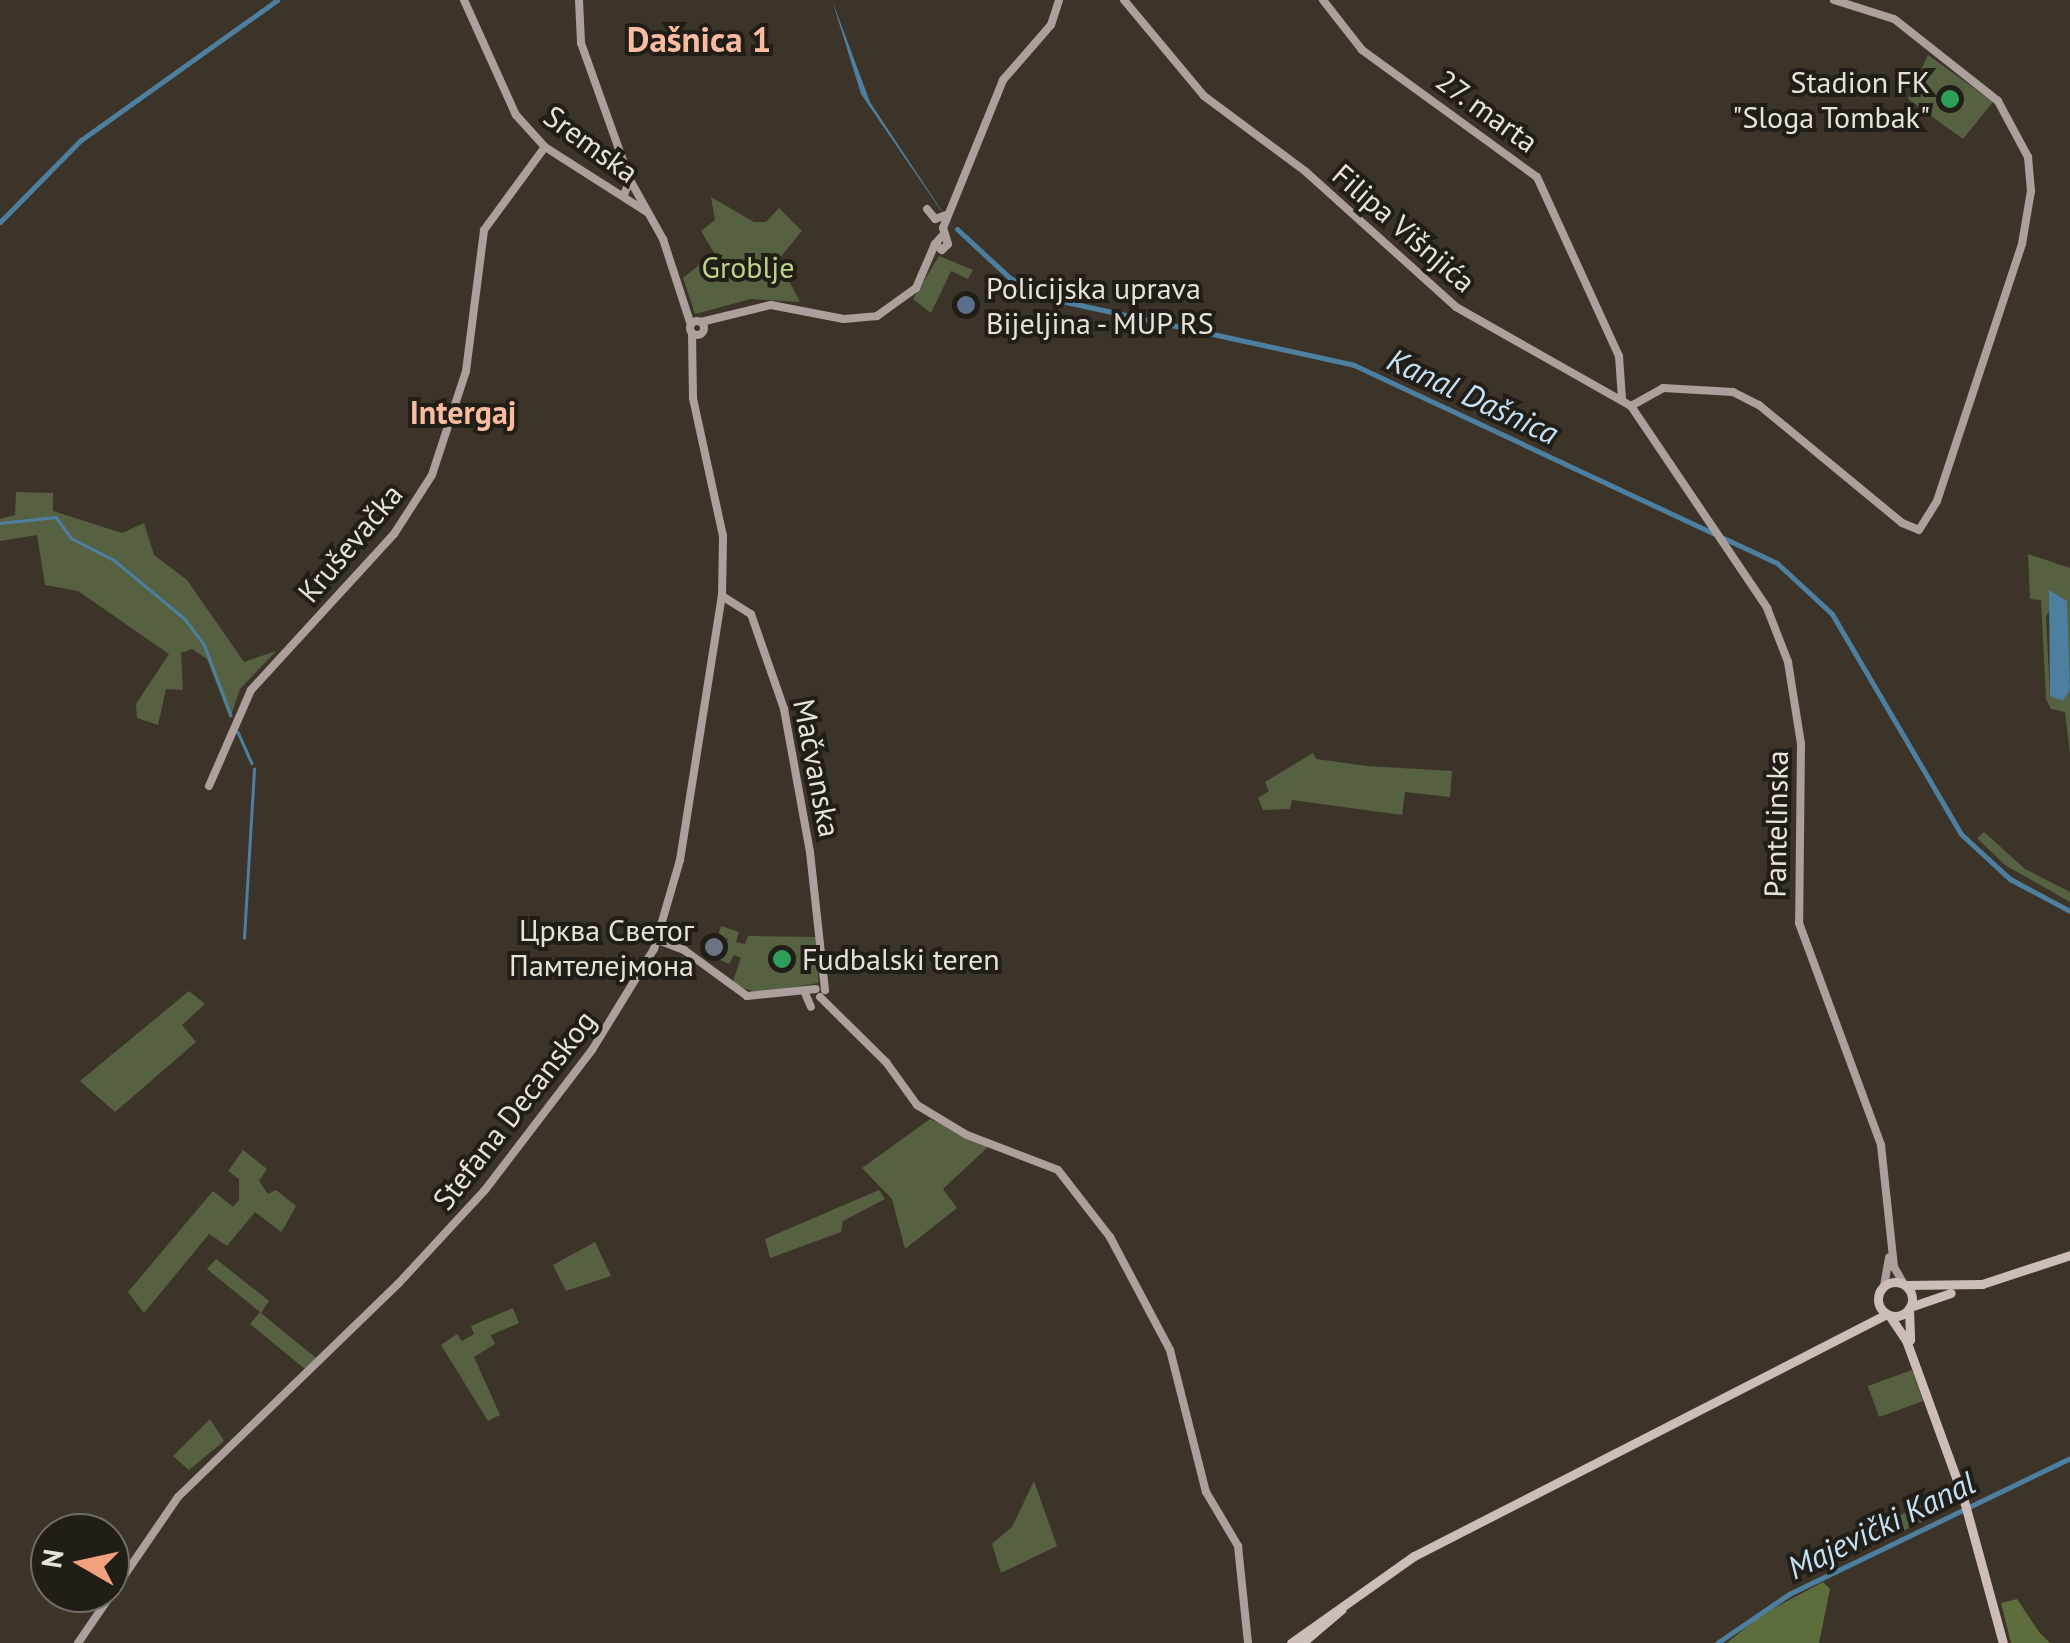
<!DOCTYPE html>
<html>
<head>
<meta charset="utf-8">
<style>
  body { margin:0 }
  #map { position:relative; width:2070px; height:1643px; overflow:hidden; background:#3d3429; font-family:"PT Sans",sans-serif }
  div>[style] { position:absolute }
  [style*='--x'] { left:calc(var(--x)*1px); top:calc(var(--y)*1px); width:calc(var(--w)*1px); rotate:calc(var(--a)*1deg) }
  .green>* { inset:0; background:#566142; transform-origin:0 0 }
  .forest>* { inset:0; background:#5d6d3c }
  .water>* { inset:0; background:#4d7fa0 }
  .stream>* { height:2.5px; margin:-1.25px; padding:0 1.25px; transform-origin:1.25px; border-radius:1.25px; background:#4d7fa0 }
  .canal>* { height:5px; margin:-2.5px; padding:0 2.5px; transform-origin:2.5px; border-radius:2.5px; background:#4d7fa0 }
  .secondary>* { height:8px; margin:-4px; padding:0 4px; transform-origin:4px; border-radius:4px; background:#ada09c }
  .secondary>.ring { margin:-4px; padding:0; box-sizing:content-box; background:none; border:8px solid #ada09c; border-radius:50% }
  .primary>* { height:9px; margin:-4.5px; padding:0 4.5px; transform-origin:4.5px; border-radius:4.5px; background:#cdbdb9 }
  .primary>.ring { margin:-4.5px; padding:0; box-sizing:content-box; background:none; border:9px solid #cdbdb9; border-radius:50% }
  .dots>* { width:28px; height:28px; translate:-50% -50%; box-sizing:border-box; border:5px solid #211d17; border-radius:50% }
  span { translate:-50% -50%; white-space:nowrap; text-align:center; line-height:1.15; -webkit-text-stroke:8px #211d17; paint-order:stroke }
  .poi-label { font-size:30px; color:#e8e2db }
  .right { translate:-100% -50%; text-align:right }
  .left { translate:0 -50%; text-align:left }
  .street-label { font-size:30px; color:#e8e2db }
  .park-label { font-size:30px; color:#bbd589 }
  .water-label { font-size:32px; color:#c4e0f5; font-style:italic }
  .neighbourhood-label { font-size:32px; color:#f9bca1; font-weight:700 }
  .quarter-label { font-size:35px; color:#f9bca1; font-weight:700 }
  .north { position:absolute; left:30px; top:1513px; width:100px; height:100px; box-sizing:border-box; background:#211d17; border:2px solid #716c65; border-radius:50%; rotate:279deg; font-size:28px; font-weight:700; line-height:40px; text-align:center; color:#e8e2db }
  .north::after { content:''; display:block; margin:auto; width:35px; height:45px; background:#f1a17d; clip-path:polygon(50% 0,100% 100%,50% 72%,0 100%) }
</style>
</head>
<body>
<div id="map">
  <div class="green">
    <i style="clip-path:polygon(1928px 55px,1993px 102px,1963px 139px,1908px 99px)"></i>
    <i style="clip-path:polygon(711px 197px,754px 222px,766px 222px,779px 208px,802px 231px,778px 260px,800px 302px,751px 299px,695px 314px,683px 278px,714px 253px,701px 231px,715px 220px)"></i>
    <i style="clip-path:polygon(939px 256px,973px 270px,968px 279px,951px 271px,931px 313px,913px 299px)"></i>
    <i style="clip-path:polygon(16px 492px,53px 493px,53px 511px,122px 533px,144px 523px,154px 555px,187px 580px,244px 662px,276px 651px,240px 689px,230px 719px,207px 659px,192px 649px,181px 653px,183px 690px,166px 689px,158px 725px,137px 718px,136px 704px,169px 654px,78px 591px,45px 585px,37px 535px,0 541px,0 519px,15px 515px)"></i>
    <i style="clip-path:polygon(evenodd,2028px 554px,2070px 568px,2070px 754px,2065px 712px,2051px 709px,2046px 699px,2041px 600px,2030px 599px,2028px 554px,2052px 605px,2067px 638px,2070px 689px,2050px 696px,2046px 617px,2052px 605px)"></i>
    <i style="clip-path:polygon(1313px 753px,1316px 759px,1367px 766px,1452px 771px,1450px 797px,1405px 792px,1402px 815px,1292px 800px,1290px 809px,1263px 810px,1258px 798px,1269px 791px,1265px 782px)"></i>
    <i style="clip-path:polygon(1984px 832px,2025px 869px,2070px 892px,2070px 902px,2005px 865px,1977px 838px)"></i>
    <i style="clip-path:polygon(721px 926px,739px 932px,736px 942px,745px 944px,748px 936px,819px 937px,818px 983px,758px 993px,732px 984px,741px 958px,734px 955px,729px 964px,718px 959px,728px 939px,718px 936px)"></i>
    <i style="clip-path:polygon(189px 991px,205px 1004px,182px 1025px,196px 1042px,115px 1112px,80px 1081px)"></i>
    <i style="clip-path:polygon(930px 1119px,989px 1146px,943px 1189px,957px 1208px,905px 1249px,892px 1199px,862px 1168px)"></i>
    <i style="clip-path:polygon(243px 1150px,267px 1169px,259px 1181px,268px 1194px,276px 1190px,296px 1206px,285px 1226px,281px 1232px,255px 1212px,227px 1246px,209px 1234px,144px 1313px,128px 1292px,213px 1191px,233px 1207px,239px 1200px,239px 1179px,228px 1171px)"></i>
    <i style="clip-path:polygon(879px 1190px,885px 1199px,843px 1221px,841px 1232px,770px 1258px,765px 1239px)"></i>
    <i style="clip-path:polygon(595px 1242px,611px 1276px,566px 1291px,553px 1265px)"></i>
    <i style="clip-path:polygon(216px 1259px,269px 1301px,261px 1313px,316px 1358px,305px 1369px,250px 1324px,260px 1312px,207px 1269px)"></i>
    <i style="clip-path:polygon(513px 1308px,519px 1323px,491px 1335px,495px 1344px,474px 1357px,500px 1415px,488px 1421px,441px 1345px,457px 1334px,462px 1341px,474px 1334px,471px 1326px)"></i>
    <i style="left:1912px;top:1370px;width:33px;height:47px;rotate:70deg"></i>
    <i style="clip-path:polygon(210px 1419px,224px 1441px,189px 1470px,173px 1456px)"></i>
    <i style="clip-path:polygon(1034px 1481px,1057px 1546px,1001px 1573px,992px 1544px,1012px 1527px)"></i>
    <i style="clip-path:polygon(1955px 1490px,1959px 1503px,1887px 1539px,1881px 1524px)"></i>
  </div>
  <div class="forest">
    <i style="clip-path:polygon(1823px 1582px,1830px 1589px,1819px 1643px,1727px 1643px,1761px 1615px)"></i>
    <i style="clip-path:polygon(2017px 1599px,2039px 1632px,2050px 1643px,2011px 1643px,2001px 1603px)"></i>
  </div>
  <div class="water">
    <i style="clip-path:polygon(832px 0,870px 102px,957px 234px,861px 94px)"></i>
    <i style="clip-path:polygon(2049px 590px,2067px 601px,2070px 689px,2063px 701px,2050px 696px)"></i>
  </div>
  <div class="stream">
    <i style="--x:0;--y:523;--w:56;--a:-6.1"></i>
    <i style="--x:56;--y:517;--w:26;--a:54"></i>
    <i style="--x:71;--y:538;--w:48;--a:27.1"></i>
    <i style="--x:114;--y:560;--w:92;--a:39.7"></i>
    <i style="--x:185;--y:619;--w:31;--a:53"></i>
    <i style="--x:204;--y:644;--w:76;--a:69.2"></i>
    <i style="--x:238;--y:732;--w:34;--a:66"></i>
    <i style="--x:244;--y:938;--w:169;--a:-86.6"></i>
  </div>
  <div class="canal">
    <i style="--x:0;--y:222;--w:115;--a:-45.4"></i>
    <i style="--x:81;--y:140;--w:241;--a:-35.5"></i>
    <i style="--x:957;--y:229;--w:72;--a:42.8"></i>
    <i style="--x:1010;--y:278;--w:38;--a:30"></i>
    <i style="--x:1043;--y:297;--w:318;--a:12.3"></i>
    <i style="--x:1354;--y:365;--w:467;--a:25.1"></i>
    <i style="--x:1777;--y:563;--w:75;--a:42.8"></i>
    <i style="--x:1832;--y:614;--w:255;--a:59.6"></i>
    <i style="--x:1961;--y:834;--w:67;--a:42.6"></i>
    <i style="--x:2010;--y:879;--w:68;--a:28.1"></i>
    <i style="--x:1717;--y:1643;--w:87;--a:-34.2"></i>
    <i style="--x:1789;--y:1594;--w:312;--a:-25.8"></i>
  </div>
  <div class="secondary">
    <i style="--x:464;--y:0;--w:126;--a:65.7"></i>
    <i style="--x:516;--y:115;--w:43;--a:47.8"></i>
    <i style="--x:545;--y:147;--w:121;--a:32.5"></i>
    <i style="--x:579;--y:0;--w:43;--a:87.3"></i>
    <i style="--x:581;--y:43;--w:145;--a:70.3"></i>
    <i style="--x:630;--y:180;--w:16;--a:112"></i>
    <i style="--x:1124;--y:0;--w:125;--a:50.2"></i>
    <i style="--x:1204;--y:96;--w:126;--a:36.6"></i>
    <i style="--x:1305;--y:171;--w:203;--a:42"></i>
    <i style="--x:1456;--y:307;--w:201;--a:29.5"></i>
    <i style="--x:1631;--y:406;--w:244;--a:56"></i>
    <i style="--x:1767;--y:608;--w:58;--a:68.7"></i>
    <i style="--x:1788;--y:662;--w:83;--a:81"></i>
    <i style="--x:1801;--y:744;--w:179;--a:90.6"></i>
    <i style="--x:1799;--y:923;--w:237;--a:69.7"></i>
    <i style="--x:1881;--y:1145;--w:123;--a:83.9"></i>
    <i style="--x:1894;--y:1267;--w:20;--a:60"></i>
    <i style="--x:1323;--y:0;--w:63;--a:52"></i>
    <i style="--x:1362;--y:50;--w:216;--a:36"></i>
    <i style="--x:1537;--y:177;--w:197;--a:65.4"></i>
    <i style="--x:1619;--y:356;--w:43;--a:86"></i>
    <i style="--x:630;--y:180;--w:68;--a:60.8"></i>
    <i style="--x:663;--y:239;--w:90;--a:72"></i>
    <i style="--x:927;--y:209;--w:13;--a:51"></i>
    <i style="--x:935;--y:219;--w:12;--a:-20"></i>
    <i style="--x:942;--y:236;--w:11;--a:131"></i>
    <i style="--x:935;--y:244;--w:9;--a:41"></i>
    <i style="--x:942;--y:250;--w:8;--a:-45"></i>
    <i style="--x:948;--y:244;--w:17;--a:-107"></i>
    <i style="--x:943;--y:228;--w:160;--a:-67.9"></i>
    <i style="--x:1003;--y:80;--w:73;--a:-48.9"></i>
    <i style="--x:1051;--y:25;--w:26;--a:-72"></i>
    <i class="ring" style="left:690px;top:321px;width:6px;height:6px"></i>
    <i style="--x:701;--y:322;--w:72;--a:-13.7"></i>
    <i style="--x:771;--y:305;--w:74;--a:10.9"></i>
    <i style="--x:844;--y:319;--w:33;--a:-5"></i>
    <i style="--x:877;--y:316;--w:48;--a:-35.7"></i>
    <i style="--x:916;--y:288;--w:48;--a:-66.6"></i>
    <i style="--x:1631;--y:406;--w:37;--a:-29"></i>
    <i style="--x:1663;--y:388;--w:70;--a:3.3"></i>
    <i style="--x:1733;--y:392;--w:29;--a:27"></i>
    <i style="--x:1759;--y:405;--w:185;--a:39.5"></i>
    <i style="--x:1902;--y:523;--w:18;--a:22"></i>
    <i style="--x:1919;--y:530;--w:34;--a:-58"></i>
    <i style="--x:1937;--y:501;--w:271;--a:-71.7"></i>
    <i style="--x:2022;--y:244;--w:54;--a:-80.4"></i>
    <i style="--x:2031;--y:191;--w:34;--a:-95"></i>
    <i style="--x:2028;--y:157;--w:64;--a:-118.2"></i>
    <i style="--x:1998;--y:101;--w:132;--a:-141.7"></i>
    <i style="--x:1894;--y:19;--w:63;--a:-162.4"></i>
    <i style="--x:722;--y:596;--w:34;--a:32"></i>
    <i style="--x:751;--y:614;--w:101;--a:70.8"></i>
    <i style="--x:784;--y:709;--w:145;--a:79.7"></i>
    <i style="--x:810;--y:852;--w:139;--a:83.8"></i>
    <i style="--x:209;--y:786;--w:105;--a:-66.4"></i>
    <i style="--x:251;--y:690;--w:212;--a:-47.5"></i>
    <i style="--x:394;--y:534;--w:70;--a:-57.2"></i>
    <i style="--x:432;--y:475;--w:109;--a:-71.9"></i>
    <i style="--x:466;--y:371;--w:142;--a:-82.7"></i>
    <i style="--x:484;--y:230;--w:103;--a:-53.7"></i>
    <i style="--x:658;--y:940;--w:28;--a:21"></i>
    <i style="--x:684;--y:950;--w:78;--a:36.1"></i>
    <i style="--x:747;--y:996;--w:69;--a:-5.8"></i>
    <i style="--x:805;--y:993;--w:15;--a:67"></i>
    <i style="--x:820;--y:997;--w:93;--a:44.6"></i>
    <i style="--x:886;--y:1062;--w:53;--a:54.2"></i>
    <i style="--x:917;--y:1105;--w:58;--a:31"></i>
    <i style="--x:967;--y:1135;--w:97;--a:21"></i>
    <i style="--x:1058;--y:1170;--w:85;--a:52.2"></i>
    <i style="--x:1110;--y:1237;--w:128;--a:62"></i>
    <i style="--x:1170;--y:1350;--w:146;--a:75.8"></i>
    <i style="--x:1206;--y:1492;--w:63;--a:59.3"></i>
    <i style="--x:1238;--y:1546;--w:98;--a:84.1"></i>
    <i style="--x:1884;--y:1286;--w:29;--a:-80"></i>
    <i style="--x:78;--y:1643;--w:177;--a:-55.6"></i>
    <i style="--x:178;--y:1497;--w:306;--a:-44.1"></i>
    <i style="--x:398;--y:1284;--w:128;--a:-47.2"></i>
    <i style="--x:485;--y:1190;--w:176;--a:-52.6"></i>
    <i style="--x:592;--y:1050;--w:119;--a:-58.5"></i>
    <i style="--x:654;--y:949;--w:93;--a:-73.7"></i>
    <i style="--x:680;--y:860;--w:267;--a:-81"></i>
    <i style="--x:722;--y:596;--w:60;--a:-89"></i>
    <i style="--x:723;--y:536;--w:141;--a:-102.3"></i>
    <i style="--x:693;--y:398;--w:65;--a:-90.9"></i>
  </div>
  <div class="primary">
    <i class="ring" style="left:1878px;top:1282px;width:25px;height:25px"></i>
    <i style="--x:1905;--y:1285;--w:77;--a:-0.7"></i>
    <i style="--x:1982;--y:1284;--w:93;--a:-18.2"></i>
    <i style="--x:1910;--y:1307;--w:43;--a:-18.9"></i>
    <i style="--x:1909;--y:1308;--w:32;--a:88"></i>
    <i style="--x:1889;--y:1315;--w:30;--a:56"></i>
    <i style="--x:1906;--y:1340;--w:167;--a:70"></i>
    <i style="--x:1963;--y:1497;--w:151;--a:74.7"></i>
    <i style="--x:1291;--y:1643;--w:151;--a:-35.3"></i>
    <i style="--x:1414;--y:1556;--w:531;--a:-27.1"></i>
    <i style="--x:1302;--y:1643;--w:52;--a:-40.4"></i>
  </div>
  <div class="dots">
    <i style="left:1950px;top:99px;background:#2e9e5b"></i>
    <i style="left:966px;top:305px;background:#5c6f8a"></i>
    <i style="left:714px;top:947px;background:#6b7280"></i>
    <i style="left:782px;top:959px;background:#2e9e5b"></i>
  </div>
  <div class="poi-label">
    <span class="right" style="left:1930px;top:99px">Stadion FK<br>"Sloga Tombak"</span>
    <span class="left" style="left:986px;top:305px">Policijska uprava<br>Bijeljina - MUP RS</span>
    <span class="right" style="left:694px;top:947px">Црква Светог<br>Памтелејмона</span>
    <span class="left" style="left:802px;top:959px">Fudbalski teren</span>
  </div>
  <div class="street-label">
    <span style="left:1487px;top:111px;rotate:36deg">27. marta</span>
    <span style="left:591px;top:144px;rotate:36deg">Sremska</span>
    <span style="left:1404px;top:228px;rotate:41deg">Filipa Višnjića</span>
    <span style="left:350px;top:543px;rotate:-50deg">Kruševačka</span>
    <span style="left:817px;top:768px;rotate:79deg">Mačvanska</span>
    <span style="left:1776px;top:824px;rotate:-89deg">Pantelinska</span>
    <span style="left:514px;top:1110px;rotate:-52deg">Stefana Decanskog</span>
  </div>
  <div class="park-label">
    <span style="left:748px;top:267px">Groblje</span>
  </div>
  <div class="water-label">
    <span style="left:1473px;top:396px;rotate:25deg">Kanal Dašnica</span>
    <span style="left:1881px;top:1525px;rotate:-26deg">Majevički Kanal</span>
  </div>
  <div class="neighbourhood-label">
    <span style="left:463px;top:412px">Intergaj</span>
  </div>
  <div class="quarter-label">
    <span style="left:699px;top:39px">Dašnica 1</span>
  </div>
  <div class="north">N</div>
</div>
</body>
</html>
